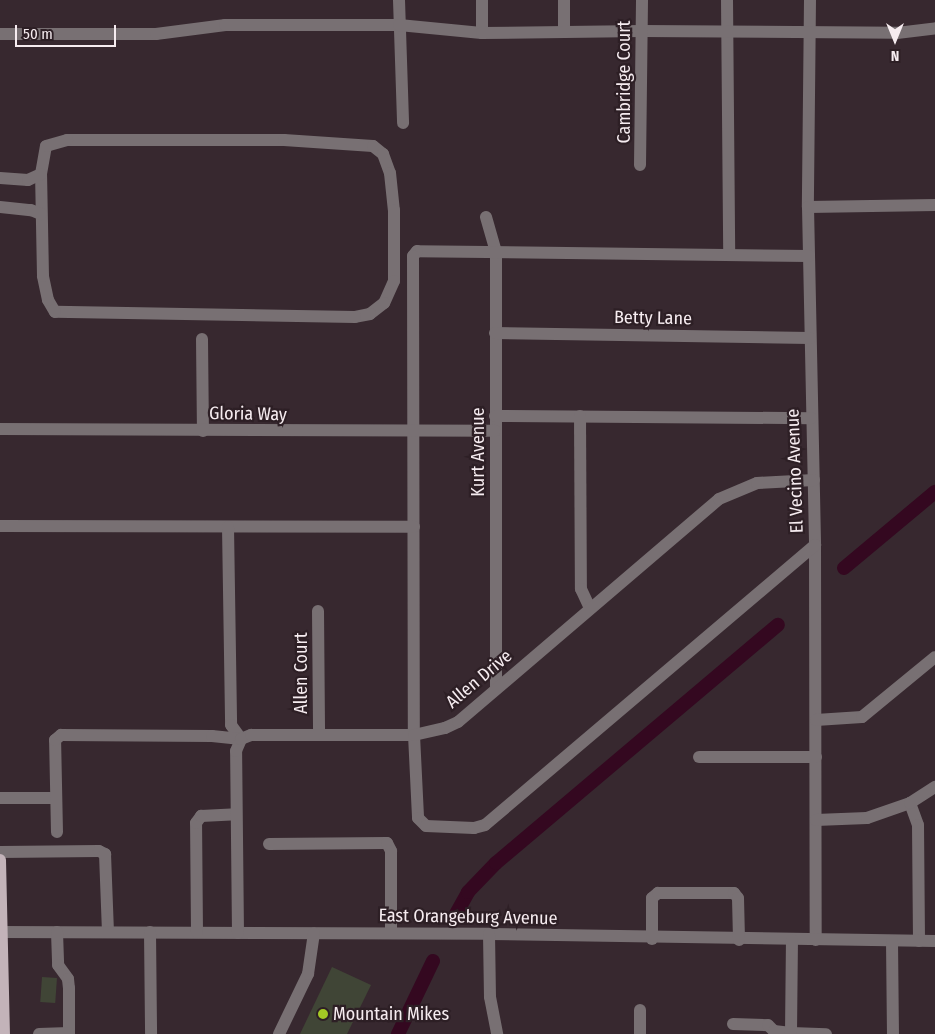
<!DOCTYPE html>
<html>
<head>
<meta charset="utf-8">
<style>
  body { margin:0 }
  #map { position:relative; width:935px; height:1034px; overflow:hidden; background:#37282f; font-family:"Fira Sans Condensed",sans-serif }
  div>[style] { position:absolute }
  [style*='--x'] { left:calc(var(--x)*1px); top:calc(var(--y)*1px); width:calc(var(--w)*1px); rotate:calc(var(--a)*1deg) }
  .canal>* { height:14px; margin:-7px; padding:0 7px; transform-origin:7px; border-radius:7px; background:#340820 }
  .building>* { inset:0; background:#404536; transform-origin:0 0 }
  .minor>* { height:12px; margin:-6px; padding:0 6px; transform-origin:6px; border-radius:6px; background:#787073 }
  .major>* { height:12px; margin:-6px; padding:0 6px; transform-origin:6px; border-radius:6px; background:#c3b3b9 }
  .dots>* { width:14px; height:14px; translate:-50% -50%; box-sizing:border-box; border:2px solid #2d1f25; border-radius:50% }
  span { translate:-50% -50%; white-space:nowrap; text-align:center; line-height:1.15; -webkit-text-stroke:4.5px #2d1f25; paint-order:stroke }
  .street-label { font-size:18px; color:#f6ecf0 }
  .poi-label { font-size:18px; color:#f6ecf0 }
  .left { translate:0 -50%; text-align:left }
  .north { position:absolute; left:870px; top:15px; width:50px; height:50px; -webkit-text-stroke:4px #2d1f25; paint-order:stroke; rotate:180deg; font-size:14px; font-weight:700; line-height:20px; text-align:center; color:#f6ecf0 }
  .north::after { content:''; display:block; margin:auto; width:18px; height:22px; background:#f6ecf0; clip-path:polygon(50% 0,100% 100%,50% 72%,0 100%) }
  .scale { position:absolute; left:15px; top:25px; width:101px; height:22px; box-sizing:border-box; border:2px solid #f6ecf0; border-top:0; padding-left:6px; font-size:15px; line-height:18px; white-space:nowrap; color:#f6ecf0; -webkit-text-stroke:4px #2d1f25; paint-order:stroke }
</style>
</head>
<body>
<div id="map">
  <div class="canal">
    <i style="--x:844;--y:568;--w:119;--a:-39.9"></i>
    <i style="--x:456;--y:914;--w:25;--a:-61"></i>
    <i style="--x:468;--y:892;--w:40;--a:-46"></i>
    <i style="--x:496;--y:863;--w:369;--a:-40.2"></i>
    <i style="--x:398;--y:1034;--w:81;--a:-64.4"></i>
  </div>
  <div class="building">
    <i style="clip-path:polygon(332px 967px,371px 985px,347px 1034px,300px 1034px)"></i>
    <i style="left:42px;top:977px;width:15px;height:25px;rotate:4deg"></i>
  </div>
  <div class="minor">
    <i style="--x:399;--y:0;--w:123;--a:88.1"></i>
    <i style="--x:482;--y:0;--w:33;--a:90"></i>
    <i style="--x:564;--y:0;--w:32;--a:90"></i>
    <i style="--x:727;--y:0;--w:253;--a:89.5"></i>
    <i style="--x:810;--y:0;--w:207;--a:90.6"></i>
    <i style="--x:808;--y:207;--w:338;--a:88.8"></i>
    <i style="--x:815;--y:545;--w:395;--a:89.9"></i>
    <i style="--x:0;--y:34;--w:156;--a:0"></i>
    <i style="--x:156;--y:34;--w:70;--a:-7.4"></i>
    <i style="--x:225;--y:25;--w:174;--a:0"></i>
    <i style="--x:399;--y:25;--w:83;--a:5.5"></i>
    <i style="--x:482;--y:33;--w:160;--a:-0.7"></i>
    <i style="--x:642;--y:31;--w:255;--a:0.4"></i>
    <i style="--x:897;--y:33;--w:38;--a:-7"></i>
    <i style="--x:67;--y:140;--w:217;--a:0"></i>
    <i style="--x:284;--y:140;--w:89;--a:3.9"></i>
    <i style="--x:373;--y:146;--w:13;--a:39"></i>
    <i style="--x:383;--y:154;--w:20;--a:70"></i>
    <i style="--x:390;--y:173;--w:37;--a:84"></i>
    <i style="--x:394;--y:210;--w:71;--a:90"></i>
    <i style="--x:394;--y:281;--w:24;--a:114"></i>
    <i style="--x:384;--y:303;--w:18;--a:142"></i>
    <i style="--x:370;--y:314;--w:15;--a:169"></i>
    <i style="--x:355;--y:317;--w:300;--a:-179"></i>
    <i style="--x:55;--y:312;--w:14;--a:-120"></i>
    <i style="--x:48;--y:300;--w:25;--a:-102"></i>
    <i style="--x:43;--y:276;--w:102;--a:-91.1"></i>
    <i style="--x:41;--y:174;--w:28;--a:-80"></i>
    <i style="--x:46;--y:146;--w:22;--a:-16"></i>
    <i style="--x:640;--y:165;--w:165;--a:-89.3"></i>
    <i style="--x:0;--y:178;--w:28;--a:4"></i>
    <i style="--x:28;--y:180;--w:14;--a:-25"></i>
    <i style="--x:0;--y:207;--w:31;--a:6"></i>
    <i style="--x:31;--y:210;--w:11;--a:22"></i>
    <i style="--x:808;--y:207;--w:127;--a:-0.9"></i>
    <i style="--x:486;--y:217;--w:37;--a:74"></i>
    <i style="--x:496;--y:253;--w:436;--a:90"></i>
    <i style="--x:809;--y:256;--w:392;--a:-179.3"></i>
    <i style="--x:417;--y:251;--w:6;--a:129"></i>
    <i style="--x:413;--y:256;--w:479;--a:89.9"></i>
    <i style="--x:414;--y:735;--w:83;--a:87.2"></i>
    <i style="--x:418;--y:818;--w:11;--a:45"></i>
    <i style="--x:426;--y:826;--w:48;--a:2.4"></i>
    <i style="--x:474;--y:828;--w:11;--a:-15"></i>
    <i style="--x:485;--y:825;--w:433;--a:-40.3"></i>
    <i style="--x:495;--y:333;--w:315;--a:0.9"></i>
    <i style="--x:202;--y:339;--w:92;--a:89.4"></i>
    <i style="--x:495;--y:416;--w:316;--a:0.4"></i>
    <i style="--x:580;--y:416;--w:173;--a:89.7"></i>
    <i style="--x:581;--y:589;--w:21;--a:65"></i>
    <i style="--x:0;--y:429;--w:495;--a:0.2"></i>
    <i style="--x:0;--y:526;--w:414;--a:0.1"></i>
    <i style="--x:228;--y:527;--w:198;--a:89.1"></i>
    <i style="--x:231;--y:725;--w:17;--a:54"></i>
    <i style="--x:318;--y:611;--w:123;--a:89.5"></i>
    <i style="--x:816;--y:720;--w:46;--a:-3.7"></i>
    <i style="--x:862;--y:717;--w:94;--a:-39.4"></i>
    <i style="--x:699;--y:757;--w:117;--a:0"></i>
    <i style="--x:0;--y:798;--w:56;--a:0"></i>
    <i style="--x:910;--y:803;--w:23;--a:70"></i>
    <i style="--x:918;--y:825;--w:116;--a:89.5"></i>
    <i style="--x:816;--y:820;--w:51;--a:-2.2"></i>
    <i style="--x:867;--y:818;--w:46;--a:-19.2"></i>
    <i style="--x:910;--y:803;--w:30;--a:-33"></i>
    <i style="--x:57;--y:832;--w:92;--a:-91.2"></i>
    <i style="--x:55;--y:740;--w:8;--a:-40"></i>
    <i style="--x:61;--y:735;--w:151;--a:0.4"></i>
    <i style="--x:212;--y:736;--w:29;--a:6"></i>
    <i style="--x:269;--y:844;--w:118;--a:-0.5"></i>
    <i style="--x:387;--y:843;--w:9;--a:63"></i>
    <i style="--x:391;--y:851;--w:82;--a:90"></i>
    <i style="--x:0;--y:852;--w:99;--a:-0.6"></i>
    <i style="--x:99;--y:851;--w:7;--a:27"></i>
    <i style="--x:105;--y:854;--w:78;--a:87.8"></i>
    <i style="--x:0;--y:932;--w:489;--a:0.2"></i>
    <i style="--x:489;--y:934;--w:446;--a:0.9"></i>
    <i style="--x:57;--y:932;--w:33;--a:88"></i>
    <i style="--x:58;--y:965;--w:17;--a:54"></i>
    <i style="--x:68;--y:979;--w:9;--a:84"></i>
    <i style="--x:69;--y:988;--w:46;--a:90"></i>
    <i style="--x:150;--y:932;--w:102;--a:89.4"></i>
    <i style="--x:197;--y:932;--w:109;--a:-90.5"></i>
    <i style="--x:196;--y:823;--w:9;--a:-54"></i>
    <i style="--x:201;--y:816;--w:35;--a:-3"></i>
    <i style="--x:238;--y:933;--w:182;--a:-90.6"></i>
    <i style="--x:236;--y:751;--w:13;--a:-67"></i>
    <i style="--x:241;--y:739;--w:11;--a:-22"></i>
    <i style="--x:251;--y:735;--w:163;--a:0"></i>
    <i style="--x:414;--y:735;--w:32;--a:-13"></i>
    <i style="--x:445;--y:728;--w:14;--a:-25"></i>
    <i style="--x:458;--y:722;--w:343;--a:-40.5"></i>
    <i style="--x:719;--y:499;--w:41;--a:-22.8"></i>
    <i style="--x:757;--y:483;--w:57;--a:-3"></i>
    <i style="--x:489;--y:934;--w:63;--a:89.1"></i>
    <i style="--x:490;--y:997;--w:38;--a:79"></i>
    <i style="--x:652;--y:939;--w:41;--a:-90"></i>
    <i style="--x:652;--y:898;--w:8;--a:-40"></i>
    <i style="--x:658;--y:893;--w:76;--a:0"></i>
    <i style="--x:734;--y:893;--w:6;--a:51"></i>
    <i style="--x:738;--y:898;--w:42;--a:88.6"></i>
    <i style="--x:892;--y:941;--w:93;--a:89.4"></i>
    <i style="--x:640;--y:1010;--w:24;--a:90"></i>
    <i style="--x:733;--y:1024;--w:35;--a:2"></i>
    <i style="--x:768;--y:1025;--w:8;--a:45"></i>
    <i style="--x:774;--y:1031;--w:17;--a:7"></i>
    <i style="--x:791;--y:1033;--w:35;--a:2"></i>
    <i style="--x:791;--y:1033;--w:93;--a:-89.4"></i>
    <i style="--x:39;--y:1034;--w:30;--a:-2"></i>
    <i style="--x:279;--y:1034;--w:67;--a:-64.2"></i>
    <i style="--x:308;--y:974;--w:41;--a:-81.7"></i>
  </div>
  <div class="major">
    <i style="--x:0;--y:860;--w:174;--a:88.7"></i>
  </div>
  <div class="dots">
    <i style="left:323px;top:1014px;background:#a4c825"></i>
  </div>
  <div class="street-label">
    <span style="left:624px;top:82px;rotate:-90deg">Cambridge Court</span>
    <span style="left:653px;top:318px;rotate:1deg">Betty Lane</span>
    <span style="left:248px;top:414px;rotate:1deg">Gloria Way</span>
    <span style="left:478px;top:452px;rotate:-90deg">Kurt Avenue</span>
    <span style="left:795px;top:471px;rotate:-92deg">El Vecino Avenue</span>
    <span style="left:301px;top:673px;rotate:-90deg">Allen Court</span>
    <span style="left:479px;top:679px;rotate:-40deg">Allen Drive</span>
    <span style="left:468px;top:917px;rotate:1deg">East Orangeburg Avenue</span>
  </div>
  <div class="poi-label">
    <span class="left" style="left:333px;top:1014px">Mountain Mikes</span>
  </div>
  <div class="north">N</div>
  <div class="scale">50 m</div>
</div>
</body>
</html>
